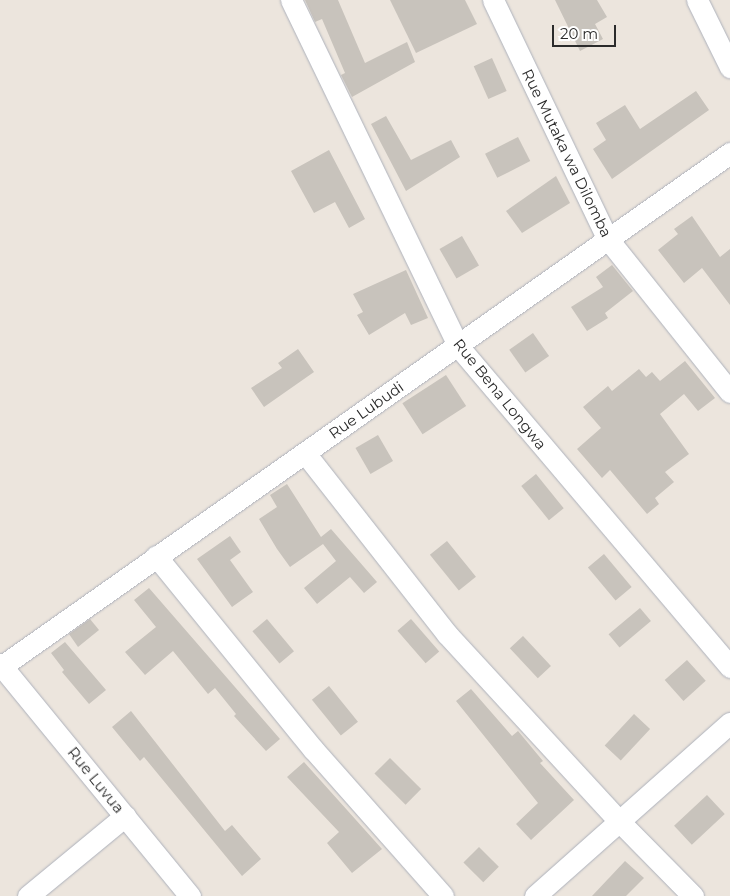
<!DOCTYPE html>
<html>
<head>
<meta charset="utf-8">
<style>
  body { margin:0 }
  #map { position:relative; width:730px; height:896px; overflow:hidden; background:#ece5dd; font-family:Montserrat,sans-serif }
  div>[style] { position:absolute }
  [style*='--x'] { left:calc(var(--x)*1px); top:calc(var(--y)*1px); width:calc(var(--w)*1px); rotate:calc(var(--a)*1deg) }
  .building>* { inset:0; background:#c8c3bc; transform-origin:0 0 }
  .roads { filter:drop-shadow(0 0 1px #adb1bb) drop-shadow(0 0 1px #adb1bb) }
  .street>* { height:21px; margin:-10.5px; padding:0 10.5px; transform-origin:10.5px; border-radius:10.5px; background:#fff }
  span { translate:-50% -50%; white-space:nowrap; text-align:center; line-height:1.15; -webkit-text-stroke:5px #fff; paint-order:stroke }
  .street-label { font-size:15px; color:#2b2b2b }
  .scale { position:absolute; left:552px; top:25px; width:64px; height:22px; box-sizing:border-box; border:2px solid #2b2b2b; border-top:0; padding-left:6px; font-size:15px; line-height:18px; white-space:nowrap; color:#2b2b2b; -webkit-text-stroke:4px #fff; paint-order:stroke }
</style>
</head>
<body>
<div id="map">
  <div class="building">
    <i style="clip-path:polygon(305px 0,338px 0,365px 63px,407px 42px,415px 62px,352px 97px,341px 75px,345px 73px,322px 19px,315px 22px)"></i>
    <i style="clip-path:polygon(390px 0,465px 0,477px 24px,416px 53px)"></i>
    <i style="clip-path:polygon(555px 0,597px 0,607px 17px,595px 24px,603px 39px,580px 51px)"></i>
    <i style="left:492px;top:58px;width:36px;height:20px;rotate:66deg"></i>
    <i style="clip-path:polygon(696px 91px,709px 110px,612px 179px,593px 149px,606px 140px,596px 123px,625px 105px,640px 129px)"></i>
    <i style="clip-path:polygon(386px 116px,411px 160px,451px 140px,460px 157px,406px 191px,371px 124px)"></i>
    <i style="left:518px;top:137px;width:27px;height:37px;rotate:63deg"></i>
    <i style="clip-path:polygon(329px 150px,365px 219px,349px 228px,335px 202px,314px 213px,291px 171px)"></i>
    <i style="clip-path:polygon(556px 176px,570px 203px,522px 233px,506px 211px)"></i>
    <i style="clip-path:polygon(692px 216px,720px 257px,730px 249px,730px 305px,702px 268px,684px 283px,658px 250px,678px 234px,674px 229px)"></i>
    <i style="left:462px;top:236px;width:34px;height:26px;rotate:60deg"></i>
    <i style="clip-path:polygon(612px 265px,633px 291px,605px 313px,608px 318px,587px 331px,571px 307px,603px 287px,596px 277px)"></i>
    <i style="clip-path:polygon(406px 270px,428px 318px,411px 325px,405px 313px,369px 335px,357px 315px,363px 312px,353px 294px)"></i>
    <i style="left:533px;top:333px;width:28px;height:29px;rotate:55deg"></i>
    <i style="clip-path:polygon(298px 349px,314px 372px,264px 407px,251px 388px,282px 368px,278px 363px)"></i>
    <i style="clip-path:polygon(685px 361px,715px 398px,698px 411px,684px 394px,660px 414px,689px 454px,665px 472px,674px 482px,655px 498px,659px 504px,647px 514px,610px 470px,602px 478px,577px 449px,601px 428px,583px 407px,608px 386px,612px 391px,639px 369px,646px 377px,652px 372px,660px 381px)"></i>
    <i style="left:446px;top:375px;width:37px;height:52px;rotate:57deg"></i>
    <i style="left:378px;top:435px;width:30px;height:26px;rotate:60deg"></i>
    <i style="left:536px;top:474px;width:44px;height:19px;rotate:51deg"></i>
    <i style="clip-path:polygon(287px 484px,321px 537px,331px 529px,377px 582px,364px 593px,350px 577px,317px 604px,304px 588px,336px 561px,323px 544px,290px 567px,277px 549px,259px 519px,277px 507px,270px 495px)"></i>
    <i style="clip-path:polygon(230px 536px,241px 552px,230px 560px,253px 592px,232px 607px,197px 559px)"></i>
    <i style="left:447px;top:541px;width:46px;height:22px;rotate:51deg"></i>
    <i style="left:604px;top:554px;width:43px;height:21px;rotate:50deg"></i>
    <i style="clip-path:polygon(149px 588px,280px 739px,266px 751px,234px 716px,236px 714px,215px 688px,208px 694px,173px 651px,145px 675px,125px 652px,156px 627px,134px 600px)"></i>
    <i style="left:640px;top:608px;width:17px;height:41px;rotate:50deg"></i>
    <i style="clip-path:polygon(90px 619px,99px 630px,78px 647px,69px 634px)"></i>
    <i style="left:267px;top:619px;width:42px;height:19px;rotate:50deg"></i>
    <i style="left:411px;top:619px;width:43px;height:18px;rotate:49deg"></i>
    <i style="left:523px;top:636px;width:41px;height:18px;rotate:47deg"></i>
    <i style="clip-path:polygon(65px 642px,106px 690px,89px 704px,62px 672px,64px 670px,51px 653px)"></i>
    <i style="left:687px;top:660px;width:28px;height:30px;rotate:48deg"></i>
    <i style="left:329px;top:686px;width:46px;height:22px;rotate:51deg"></i>
    <i style="clip-path:polygon(471px 689px,512px 736px,518px 731px,543px 761px,540px 763px,574px 800px,531px 840px,516px 824px,538px 803px,456px 701px)"></i>
    <i style="clip-path:polygon(131px 711px,225px 831px,232px 825px,261px 859px,242px 876px,144px 757px,140px 761px,112px 727px)"></i>
    <i style="left:634px;top:714px;width:22px;height:43px;rotate:43deg"></i>
    <i style="left:390px;top:758px;width:44px;height:22px;rotate:45deg"></i>
    <i style="clip-path:polygon(304px 762px,382px 849px,352px 873px,327px 843px,339px 832px,287px 777px)"></i>
    <i style="left:707px;top:795px;width:26px;height:45px;rotate:47deg"></i>
    <i style="left:479px;top:847px;width:28px;height:22px;rotate:45deg"></i>
    <i style="clip-path:polygon(625px 861px,644px 878px,626px 896px,592px 896px)"></i>
  </div>
  <div class="roads">
    <div class="street">
      <i style="--x:291;--y:0;--w:384;--a:64.2"></i>
      <i style="--x:458;--y:346;--w:421;--a:49.7"></i>
      <i style="--x:493;--y:0;--w:264;--a:64.4"></i>
      <i style="--x:607;--y:238;--w:197;--a:51.4"></i>
      <i style="--x:697;--y:0;--w:75;--a:63.8"></i>
      <i style="--x:305;--y:453;--w:230;--a:51.9"></i>
      <i style="--x:447;--y:634;--w:255;--a:47.4"></i>
      <i style="--x:620;--y:822;--w:104;--a:45.4"></i>
      <i style="--x:156;--y:556;--w:249;--a:50.9"></i>
      <i style="--x:313;--y:749;--w:196;--a:48.5"></i>
      <i style="--x:0;--y:664;--w:300;--a:50.7"></i>
      <i style="--x:2;--y:666;--w:891;--a:-35.17"></i>
      <i style="--x:28;--y:896;--w:126;--a:-39.5"></i>
      <i style="--x:535;--y:896;--w:261;--a:-41.6"></i>
    </div>
  </div>
  <div class="street-label">
    <span style="left:567px;top:153px;rotate:64deg">Rue Mutaka wa Dilomba</span>
    <span style="left:500px;top:394px;rotate:51deg">Rue Bena Longwa</span>
    <span style="left:366px;top:410px;rotate:-35deg">Rue Lubudi</span>
    <span style="left:96px;top:780px;rotate:51deg">Rue Luvua</span>
  </div>
  <div class="scale">20 m</div>
</div>
</body>
</html>
